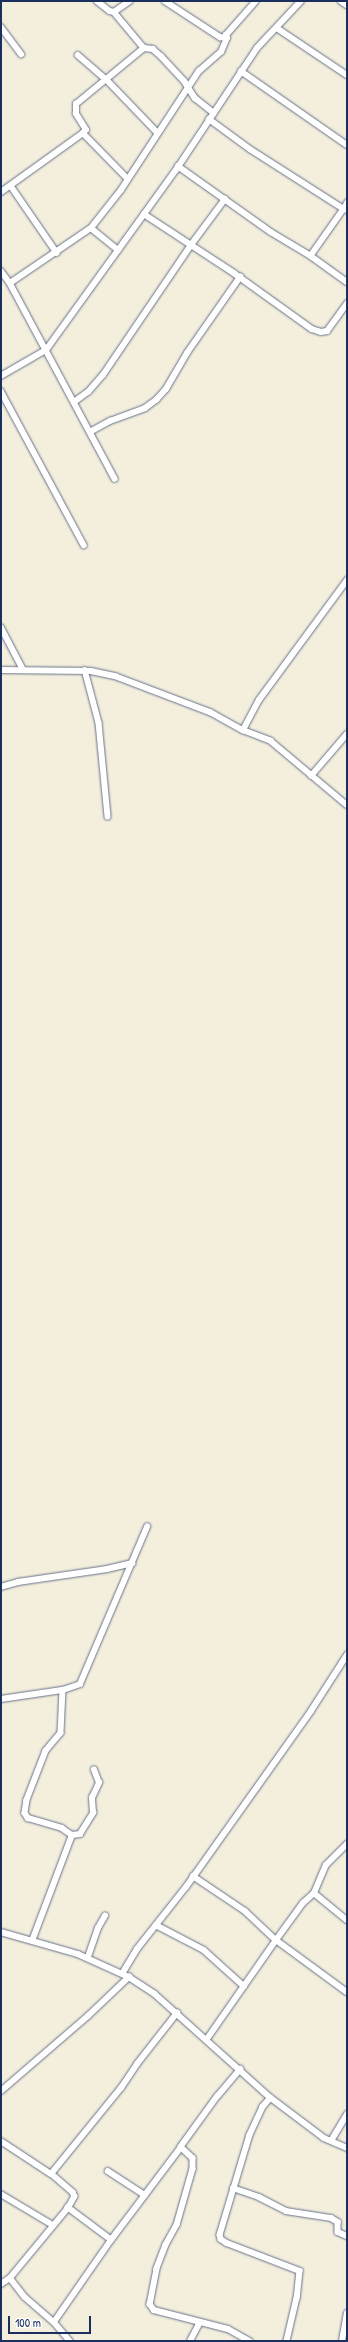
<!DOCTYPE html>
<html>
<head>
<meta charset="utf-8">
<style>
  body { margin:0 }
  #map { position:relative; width:348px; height:2342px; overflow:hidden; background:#f4efdd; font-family:"Patrick Hand",sans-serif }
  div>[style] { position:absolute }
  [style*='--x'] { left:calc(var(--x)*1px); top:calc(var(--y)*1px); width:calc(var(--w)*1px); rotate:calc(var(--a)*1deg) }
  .roads { filter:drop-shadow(0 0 1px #67728a) drop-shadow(0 0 1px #67728a) }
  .minor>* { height:5.5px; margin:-2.75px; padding:0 2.75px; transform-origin:2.75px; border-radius:2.75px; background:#fff }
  span { translate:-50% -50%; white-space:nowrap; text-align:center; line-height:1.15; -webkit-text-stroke:3px #fff; paint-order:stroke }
  .frame { position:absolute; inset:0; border:2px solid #1b2f5e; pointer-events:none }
  .scale { position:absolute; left:8px; top:2316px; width:83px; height:18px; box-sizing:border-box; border:2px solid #1b2f5e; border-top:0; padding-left:5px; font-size:12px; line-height:14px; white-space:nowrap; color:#1b2f5e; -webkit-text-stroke:3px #fff; paint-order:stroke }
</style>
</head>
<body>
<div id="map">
  <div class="roads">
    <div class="minor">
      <i style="--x:97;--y:1;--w:16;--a:38"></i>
      <i style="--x:110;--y:11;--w:4;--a:14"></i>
      <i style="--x:114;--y:12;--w:19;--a:-35"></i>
      <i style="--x:165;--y:1;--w:66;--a:33.2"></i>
      <i style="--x:220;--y:37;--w:7;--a:8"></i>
      <i style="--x:227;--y:38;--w:3;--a:-108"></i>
      <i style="--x:226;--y:35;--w:45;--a:-48.6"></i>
      <i style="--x:341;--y:1;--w:7;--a:34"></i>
      <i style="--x:114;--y:12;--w:47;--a:50.2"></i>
      <i style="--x:1;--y:27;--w:34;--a:53"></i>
      <i style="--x:277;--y:28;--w:84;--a:33.9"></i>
      <i style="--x:78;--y:55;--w:37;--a:41"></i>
      <i style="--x:106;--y:79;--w:75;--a:46.1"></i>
      <i style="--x:241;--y:71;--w:129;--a:34.9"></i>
      <i style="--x:209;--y:119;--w:51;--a:36.2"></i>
      <i style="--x:250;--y:149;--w:112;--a:32.6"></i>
      <i style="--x:344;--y:209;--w:7;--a:-63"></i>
      <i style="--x:83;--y:133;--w:64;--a:45.6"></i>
      <i style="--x:178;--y:166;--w:114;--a:35.4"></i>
      <i style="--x:271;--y:232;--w:47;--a:31"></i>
      <i style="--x:11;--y:186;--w:81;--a:55.5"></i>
      <i style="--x:1;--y:192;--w:101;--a:-35.7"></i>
      <i style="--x:83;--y:133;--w:4;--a:-45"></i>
      <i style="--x:86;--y:130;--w:19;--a:-122"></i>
      <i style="--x:76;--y:114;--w:10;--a:-90"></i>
      <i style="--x:76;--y:104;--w:88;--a:-39.5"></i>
      <i style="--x:144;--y:48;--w:9;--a:6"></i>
      <i style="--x:153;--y:49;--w:11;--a:41"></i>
      <i style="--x:161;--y:56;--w:35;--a:47"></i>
      <i style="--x:185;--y:82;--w:19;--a:58"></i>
      <i style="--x:195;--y:98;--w:24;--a:38"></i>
      <i style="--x:344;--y:209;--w:57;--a:125.1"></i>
      <i style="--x:311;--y:256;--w:44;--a:35.8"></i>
      <i style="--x:144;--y:214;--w:108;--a:33.2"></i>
      <i style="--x:234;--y:273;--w:96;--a:35.7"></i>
      <i style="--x:312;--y:329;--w:9;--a:18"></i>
      <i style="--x:321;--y:332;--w:6;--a:-9"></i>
      <i style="--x:327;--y:331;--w:34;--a:-54"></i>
      <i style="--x:91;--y:228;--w:35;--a:39"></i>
      <i style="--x:1;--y:271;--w:15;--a:53"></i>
      <i style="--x:10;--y:283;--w:222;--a:61.8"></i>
      <i style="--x:10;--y:283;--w:98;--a:-34.2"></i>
      <i style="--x:91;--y:228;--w:48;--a:-51.7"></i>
      <i style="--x:121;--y:190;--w:142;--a:-56.8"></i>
      <i style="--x:199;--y:71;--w:29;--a:-41"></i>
      <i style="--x:221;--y:52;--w:15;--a:-67"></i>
      <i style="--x:1;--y:376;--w:52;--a:-30"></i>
      <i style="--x:46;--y:350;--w:222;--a:-54.2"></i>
      <i style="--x:176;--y:170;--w:146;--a:-56.4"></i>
      <i style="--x:257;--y:48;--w:64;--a:-46.9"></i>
      <i style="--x:1;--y:391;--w:175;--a:61.7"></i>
      <i style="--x:74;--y:402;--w:17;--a:-36"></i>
      <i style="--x:88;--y:392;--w:23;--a:-49"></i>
      <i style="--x:103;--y:375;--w:157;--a:-55.9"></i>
      <i style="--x:191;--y:245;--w:57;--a:-53.5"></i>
      <i style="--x:90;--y:432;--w:23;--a:-29"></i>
      <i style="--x:110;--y:421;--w:37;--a:-20"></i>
      <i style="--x:145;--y:408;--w:14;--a:-36"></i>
      <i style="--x:156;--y:400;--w:15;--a:-48"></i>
      <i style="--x:166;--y:389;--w:42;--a:-59.7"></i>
      <i style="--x:187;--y:353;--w:93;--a:-55.1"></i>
      <i style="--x:1;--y:627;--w:47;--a:62.4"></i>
      <i style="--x:1;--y:670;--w:90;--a:0.6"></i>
      <i style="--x:91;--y:671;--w:25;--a:12"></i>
      <i style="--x:115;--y:676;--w:102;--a:20.8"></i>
      <i style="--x:210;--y:712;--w:38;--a:29"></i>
      <i style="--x:243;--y:730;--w:30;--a:21"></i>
      <i style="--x:271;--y:741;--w:99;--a:40.1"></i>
      <i style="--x:85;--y:670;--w:55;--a:75.2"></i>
      <i style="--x:99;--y:723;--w:94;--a:84.5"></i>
      <i style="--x:243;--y:730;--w:34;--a:-62"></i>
      <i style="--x:259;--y:700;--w:149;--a:-53.7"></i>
      <i style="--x:311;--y:776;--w:55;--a:-49.4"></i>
      <i style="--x:1;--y:1587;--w:18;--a:-16"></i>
      <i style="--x:18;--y:1582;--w:90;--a:-8.3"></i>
      <i style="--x:107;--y:1569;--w:26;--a:-13"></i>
      <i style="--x:63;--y:1690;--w:43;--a:92.7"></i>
      <i style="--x:61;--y:1733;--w:23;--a:130"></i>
      <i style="--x:46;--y:1751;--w:53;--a:111.2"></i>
      <i style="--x:27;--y:1800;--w:13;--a:99"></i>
      <i style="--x:25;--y:1813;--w:6;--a:59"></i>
      <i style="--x:28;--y:1818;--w:35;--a:16"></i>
      <i style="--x:62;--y:1828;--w:12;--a:35"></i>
      <i style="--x:1;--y:1699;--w:63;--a:-8.3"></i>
      <i style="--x:63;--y:1690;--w:18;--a:-19"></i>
      <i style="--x:80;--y:1684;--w:171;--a:-66.9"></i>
      <i style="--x:193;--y:1876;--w:63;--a:33.9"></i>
      <i style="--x:245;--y:1911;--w:42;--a:43.1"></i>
      <i style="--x:276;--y:1940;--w:46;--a:-53.9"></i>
      <i style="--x:303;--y:1903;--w:15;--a:-42"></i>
      <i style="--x:314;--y:1893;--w:43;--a:39.3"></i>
      <i style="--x:314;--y:1893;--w:30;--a:-67"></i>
      <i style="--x:326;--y:1865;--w:30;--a:-45"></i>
      <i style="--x:156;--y:1925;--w:54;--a:27.5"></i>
      <i style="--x:204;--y:1950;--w:54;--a:42"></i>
      <i style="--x:1;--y:1932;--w:80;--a:15.9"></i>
      <i style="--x:78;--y:1954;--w:56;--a:24.3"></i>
      <i style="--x:129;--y:1977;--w:31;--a:33"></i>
      <i style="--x:155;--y:1994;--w:156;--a:41.9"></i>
      <i style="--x:271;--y:2098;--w:66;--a:37"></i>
      <i style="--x:324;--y:2138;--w:25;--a:23"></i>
      <i style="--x:32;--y:1941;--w:113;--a:-69.3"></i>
      <i style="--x:72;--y:1835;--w:8;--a:-7"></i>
      <i style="--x:80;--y:1834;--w:25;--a:-58"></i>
      <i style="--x:93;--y:1813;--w:15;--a:-94"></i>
      <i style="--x:92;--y:1798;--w:17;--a:-65"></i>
      <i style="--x:99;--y:1783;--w:14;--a:-111"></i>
      <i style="--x:88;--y:1957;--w:31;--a:-71"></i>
      <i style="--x:98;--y:1928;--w:14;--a:-60"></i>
      <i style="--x:122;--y:1974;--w:29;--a:-59"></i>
      <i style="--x:137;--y:1949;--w:79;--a:-51.7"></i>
      <i style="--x:186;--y:1887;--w:216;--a:-54.6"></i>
      <i style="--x:311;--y:1711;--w:67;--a:-57.3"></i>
      <i style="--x:207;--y:2039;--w:121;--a:-55.1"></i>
      <i style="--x:276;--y:1940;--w:88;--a:36.2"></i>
      <i style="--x:241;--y:2069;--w:35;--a:130"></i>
      <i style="--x:218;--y:2096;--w:63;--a:126"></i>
      <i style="--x:181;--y:2147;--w:16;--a:43"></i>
      <i style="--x:193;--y:2158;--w:11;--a:90"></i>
      <i style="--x:193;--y:2169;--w:58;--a:105.9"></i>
      <i style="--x:177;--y:2225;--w:23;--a:119"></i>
      <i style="--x:166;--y:2245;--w:26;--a:111"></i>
      <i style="--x:157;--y:2269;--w:36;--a:101"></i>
      <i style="--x:150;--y:2304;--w:7;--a:56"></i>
      <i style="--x:154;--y:2310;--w:76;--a:14.4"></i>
      <i style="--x:228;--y:2329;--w:25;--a:29"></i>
      <i style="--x:1;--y:2091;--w:115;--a:-40.8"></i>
      <i style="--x:88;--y:2016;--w:57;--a:-43.6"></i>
      <i style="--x:271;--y:2098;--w:12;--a:132"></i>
      <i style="--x:263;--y:2107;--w:31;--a:115"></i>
      <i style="--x:250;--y:2135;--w:104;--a:106.7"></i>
      <i style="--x:220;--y:2235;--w:4;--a:76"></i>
      <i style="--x:221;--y:2239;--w:7;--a:34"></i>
      <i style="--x:227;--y:2243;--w:78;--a:21"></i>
      <i style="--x:300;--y:2271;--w:27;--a:96"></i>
      <i style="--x:297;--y:2298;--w:44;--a:103.1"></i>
      <i style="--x:1;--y:2141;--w:60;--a:33.4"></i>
      <i style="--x:51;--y:2174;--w:111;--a:-50.9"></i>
      <i style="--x:121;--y:2088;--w:29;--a:-56"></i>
      <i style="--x:137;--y:2064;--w:65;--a:-51.9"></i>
      <i style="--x:331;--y:2141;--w:31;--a:-59"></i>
      <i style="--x:108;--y:2171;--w:44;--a:33"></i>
      <i style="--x:233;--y:2188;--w:28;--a:19"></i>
      <i style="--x:259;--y:2197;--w:30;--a:27"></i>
      <i style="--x:286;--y:2211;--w:46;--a:8.8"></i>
      <i style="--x:331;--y:2218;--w:8;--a:30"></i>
      <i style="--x:338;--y:2222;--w:10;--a:90"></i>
      <i style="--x:338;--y:2232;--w:10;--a:24"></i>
      <i style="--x:1;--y:2194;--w:61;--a:30.8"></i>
      <i style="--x:111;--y:2240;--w:116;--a:-53"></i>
      <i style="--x:10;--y:2278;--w:24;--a:52"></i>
      <i style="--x:25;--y:2297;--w:38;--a:41"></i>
      <i style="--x:54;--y:2322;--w:25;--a:50"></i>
      <i style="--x:1;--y:2284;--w:11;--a:-34"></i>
      <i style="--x:10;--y:2278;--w:91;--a:-50.4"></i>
      <i style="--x:68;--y:2208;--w:13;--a:-61"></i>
      <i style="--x:74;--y:2197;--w:4;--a:-104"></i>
      <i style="--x:73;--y:2193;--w:29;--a:-139"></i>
      <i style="--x:54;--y:2322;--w:100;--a:-55.2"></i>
      <i style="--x:111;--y:2240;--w:54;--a:-143.3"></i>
      <i style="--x:190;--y:2341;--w:21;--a:-62"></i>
      <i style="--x:342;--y:2341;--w:28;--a:-80"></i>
    </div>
  </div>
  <div class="frame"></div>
  <div class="scale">100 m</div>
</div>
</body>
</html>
